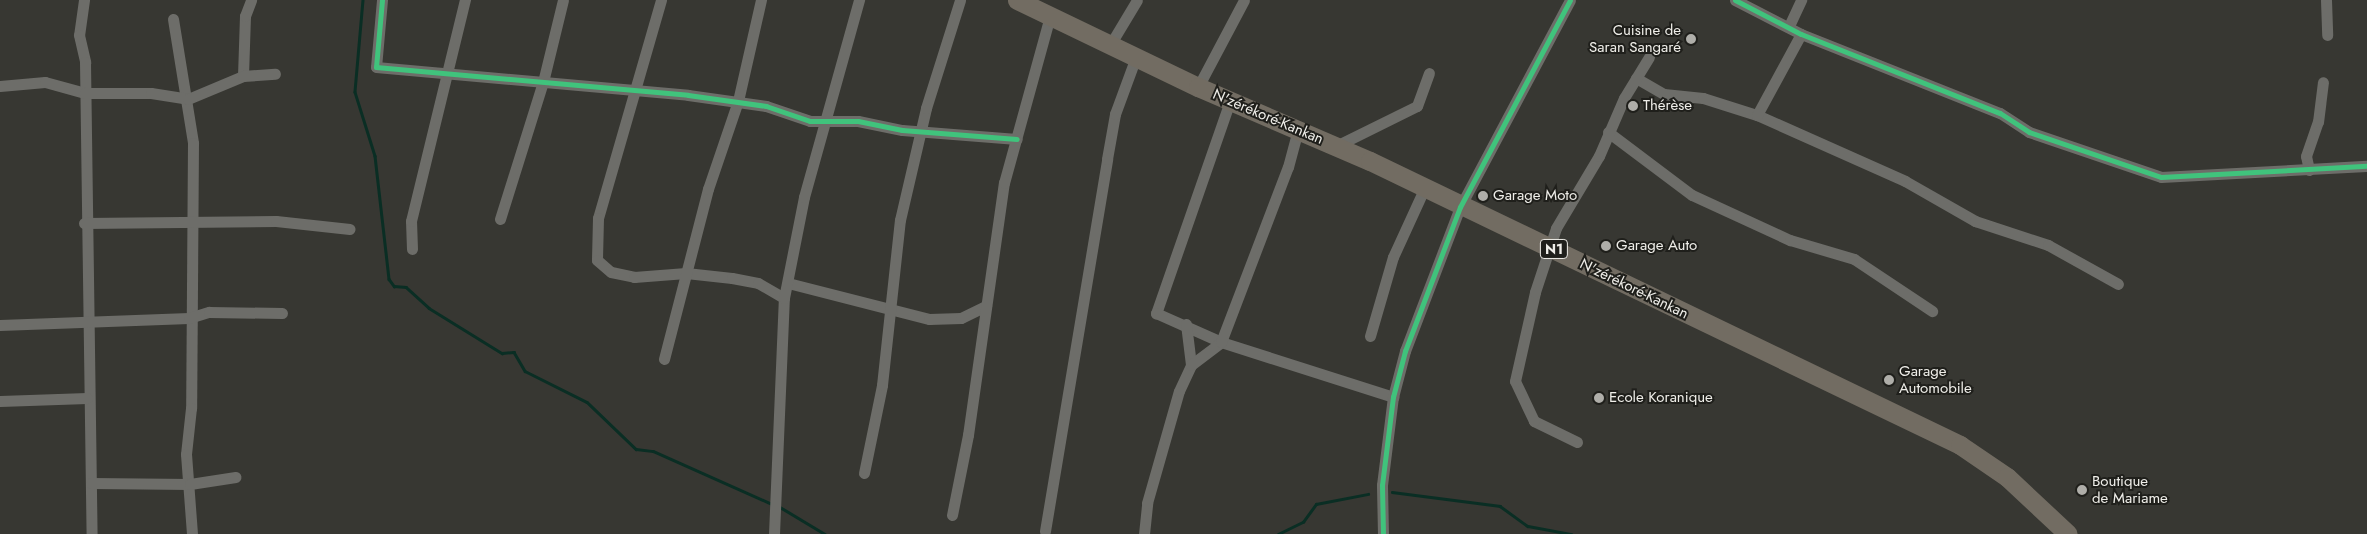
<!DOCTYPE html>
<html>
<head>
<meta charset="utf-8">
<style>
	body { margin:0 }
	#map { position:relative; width:2367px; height:534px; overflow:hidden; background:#373732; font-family:Jost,sans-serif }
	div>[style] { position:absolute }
	.stream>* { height:2.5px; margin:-1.25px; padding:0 1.25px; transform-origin:1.25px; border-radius:1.25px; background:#0a2e24 }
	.minor>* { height:11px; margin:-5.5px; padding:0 5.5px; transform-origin:5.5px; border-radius:5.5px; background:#6d6d69 }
	.trunk>* { height:19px; margin:-9.5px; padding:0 9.5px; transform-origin:9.5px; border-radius:9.5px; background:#726c62 }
	.cycleway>* { height:5px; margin:-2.5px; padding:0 2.5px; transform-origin:2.5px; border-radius:2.5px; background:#40c37c }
	.dots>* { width:14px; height:14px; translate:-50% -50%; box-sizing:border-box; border:2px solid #1f1f1b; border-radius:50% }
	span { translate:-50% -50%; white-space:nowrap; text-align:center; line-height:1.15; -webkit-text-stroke:4px #1f1f1b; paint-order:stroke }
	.shield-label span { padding:1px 4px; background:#1f1f1b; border:1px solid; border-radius:4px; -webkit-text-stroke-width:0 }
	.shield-label { font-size:14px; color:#efeee9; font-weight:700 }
	.poi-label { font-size:15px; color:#efeee9 }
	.right { translate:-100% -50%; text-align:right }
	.left { translate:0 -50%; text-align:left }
	.street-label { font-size:15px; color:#efeee9 }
</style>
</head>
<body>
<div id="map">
	<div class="stream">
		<i style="left:363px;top:0;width:92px;rotate:95deg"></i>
		<i style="left:355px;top:92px;width:67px;rotate:72.6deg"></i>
		<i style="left:375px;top:156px;width:124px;rotate:83.5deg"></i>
		<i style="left:389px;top:279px;width:9px;rotate:54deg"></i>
		<i style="left:394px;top:286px;width:12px;rotate:5deg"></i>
		<i style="left:406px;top:287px;width:31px;rotate:42deg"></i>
		<i style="left:429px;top:308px;width:86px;rotate:31.7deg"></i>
		<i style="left:502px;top:353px;width:12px;rotate:-5deg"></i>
		<i style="left:514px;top:352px;width:22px;rotate:60deg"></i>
		<i style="left:525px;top:371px;width:69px;rotate:26.6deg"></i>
		<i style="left:587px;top:402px;width:68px;rotate:43.8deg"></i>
		<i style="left:636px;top:449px;width:17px;rotate:7deg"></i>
		<i style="left:653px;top:451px;width:130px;rotate:24deg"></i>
		<i style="left:1392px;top:492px;width:109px;rotate:7.4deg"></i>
		<i style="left:1500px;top:506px;width:34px;rotate:36deg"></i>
		<i style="left:1528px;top:526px;width:44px;rotate:10.5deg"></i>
		<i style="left:780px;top:507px;width:52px;rotate:31deg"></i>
		<i style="left:1278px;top:534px;width:28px;rotate:-26deg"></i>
		<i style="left:1303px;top:522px;width:22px;rotate:-54deg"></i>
		<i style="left:1316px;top:504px;width:53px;rotate:-10.9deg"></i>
	</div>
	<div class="minor">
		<i style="left:84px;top:0;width:35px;rotate:98deg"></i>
		<i style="left:79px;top:35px;width:28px;rotate:77deg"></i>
		<i style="left:85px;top:62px;width:472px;rotate:89.2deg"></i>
		<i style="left:382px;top:0;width:67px;rotate:95.1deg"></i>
		<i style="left:376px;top:67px;width:313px;rotate:5.1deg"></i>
		<i style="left:688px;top:95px;width:79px;rotate:8deg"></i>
		<i style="left:766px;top:106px;width:46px;rotate:18.8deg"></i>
		<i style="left:810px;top:121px;width:48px"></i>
		<i style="left:858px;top:121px;width:45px;rotate:11.6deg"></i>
		<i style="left:902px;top:130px;width:115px;rotate:4.5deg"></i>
		<i style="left:661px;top:0;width:227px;rotate:106.1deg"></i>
		<i style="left:598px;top:218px;width:42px;rotate:91.4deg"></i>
		<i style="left:597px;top:260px;width:18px;rotate:41deg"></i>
		<i style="left:611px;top:272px;width:24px;rotate:12deg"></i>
		<i style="left:634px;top:277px;width:52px;rotate:-4.4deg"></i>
		<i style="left:686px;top:273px;width:46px;rotate:6.2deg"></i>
		<i style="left:732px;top:278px;width:26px;rotate:11deg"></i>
		<i style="left:758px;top:283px;width:30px;rotate:30deg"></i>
		<i style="left:1735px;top:0;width:74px;rotate:27.3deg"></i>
		<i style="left:1801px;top:34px;width:214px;rotate:21.7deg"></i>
		<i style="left:2000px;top:113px;width:35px;rotate:33deg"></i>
		<i style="left:2029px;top:132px;width:139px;rotate:18.8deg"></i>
		<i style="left:2161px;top:177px;width:206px;rotate:-3.1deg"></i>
		<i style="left:2326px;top:0;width:35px;rotate:88deg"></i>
		<i style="left:173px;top:19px;width:126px;rotate:80.8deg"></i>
		<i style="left:193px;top:143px;width:265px;rotate:90.4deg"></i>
		<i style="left:191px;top:408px;width:46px;rotate:96.2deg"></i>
		<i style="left:186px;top:454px;width:80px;rotate:85.7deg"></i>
		<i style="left:1789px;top:26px;width:29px;rotate:-65deg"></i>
		<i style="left:1110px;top:45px;width:52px;rotate:-59deg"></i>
		<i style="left:243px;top:76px;width:60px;rotate:-88.1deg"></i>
		<i style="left:245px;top:16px;width:17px;rotate:-69deg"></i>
		<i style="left:1636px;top:78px;width:32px;rotate:30deg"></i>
		<i style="left:1664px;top:94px;width:39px;rotate:6deg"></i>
		<i style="left:1703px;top:98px;width:57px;rotate:17.5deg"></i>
		<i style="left:1757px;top:115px;width:162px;rotate:24deg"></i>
		<i style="left:1905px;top:181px;width:81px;rotate:29.7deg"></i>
		<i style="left:1975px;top:221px;width:77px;rotate:18.2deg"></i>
		<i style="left:2048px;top:245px;width:80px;rotate:29.1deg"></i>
		<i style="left:0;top:86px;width:45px;rotate:-5.1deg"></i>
		<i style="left:45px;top:82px;width:41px;rotate:15.4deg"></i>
		<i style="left:85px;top:93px;width:66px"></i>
		<i style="left:151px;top:93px;width:37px;rotate:9deg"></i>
		<i style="left:188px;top:99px;width:60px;rotate:-22.7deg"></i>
		<i style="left:243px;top:76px;width:32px;rotate:-4deg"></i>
		<i style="left:1198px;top:87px;width:98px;rotate:-62.1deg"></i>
		<i style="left:1230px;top:101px;width:225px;rotate:109.2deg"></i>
		<i style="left:1156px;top:313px;width:71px;rotate:24deg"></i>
		<i style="left:1221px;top:342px;width:181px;rotate:17.7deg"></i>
		<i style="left:1757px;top:115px;width:92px;rotate:-61.5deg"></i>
		<i style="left:1608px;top:132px;width:105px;rotate:36.9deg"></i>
		<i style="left:1692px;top:195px;width:108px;rotate:24.7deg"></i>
		<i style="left:1790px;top:240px;width:67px;rotate:16.5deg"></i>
		<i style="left:1854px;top:259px;width:94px;rotate:33.7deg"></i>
		<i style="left:1336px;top:146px;width:90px;rotate:-26.3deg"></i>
		<i style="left:1417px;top:106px;width:35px;rotate:-70deg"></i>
		<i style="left:2309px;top:170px;width:14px;rotate:-102deg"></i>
		<i style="left:2306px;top:156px;width:36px;rotate:-71deg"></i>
		<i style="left:2318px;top:122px;width:40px;rotate:-82.9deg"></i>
		<i style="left:500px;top:219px;width:144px;rotate:-72.6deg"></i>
		<i style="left:543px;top:82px;width:84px;rotate:-76.3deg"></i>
		<i style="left:84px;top:223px;width:192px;rotate:-0.6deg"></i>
		<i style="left:276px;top:221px;width:74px;rotate:6.2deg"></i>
		<i style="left:412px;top:249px;width:28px;rotate:-92deg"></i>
		<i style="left:411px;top:221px;width:228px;rotate:-76.3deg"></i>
		<i style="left:788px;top:283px;width:146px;rotate:14.3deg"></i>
		<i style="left:929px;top:319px;width:32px;rotate:-2deg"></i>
		<i style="left:961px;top:318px;width:28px;rotate:-26deg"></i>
		<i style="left:1186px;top:324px;width:41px;rotate:83deg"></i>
		<i style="left:0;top:325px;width:189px;rotate:-2.1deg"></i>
		<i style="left:189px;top:318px;width:21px;rotate:-17deg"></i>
		<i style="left:209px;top:312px;width:73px;rotate:0.8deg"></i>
		<i style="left:1370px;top:336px;width:82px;rotate:-73.8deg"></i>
		<i style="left:1393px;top:257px;width:77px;rotate:-65.4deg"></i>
		<i style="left:664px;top:359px;width:176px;rotate:-75.5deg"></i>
		<i style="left:708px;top:189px;width:93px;rotate:-71.2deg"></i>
		<i style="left:738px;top:101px;width:104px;rotate:-77.2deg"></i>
		<i style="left:0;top:401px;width:87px;rotate:-2deg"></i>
		<i style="left:1577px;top:442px;width:48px;rotate:-154deg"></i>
		<i style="left:1534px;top:421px;width:44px;rotate:-115.4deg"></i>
		<i style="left:1515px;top:381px;width:91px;rotate:-77.3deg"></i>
		<i style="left:1535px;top:292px;width:67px;rotate:-71.8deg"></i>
		<i style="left:1556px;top:228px;width:84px;rotate:-59.2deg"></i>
		<i style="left:1599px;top:156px;width:63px;rotate:-66.7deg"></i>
		<i style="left:1624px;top:98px;width:48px;rotate:-58.6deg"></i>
		<i style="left:864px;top:473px;width:90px;rotate:-78.4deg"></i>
		<i style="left:882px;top:385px;width:166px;rotate:-83.8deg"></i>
		<i style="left:900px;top:220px;width:115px;rotate:-76.9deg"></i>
		<i style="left:926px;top:108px;width:113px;rotate:-72.5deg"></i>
		<i style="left:91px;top:483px;width:99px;rotate:0.6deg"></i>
		<i style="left:190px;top:484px;width:46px;rotate:-8.8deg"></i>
		<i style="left:952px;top:515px;width:82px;rotate:-78.7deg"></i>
		<i style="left:968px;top:435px;width:255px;rotate:-81.9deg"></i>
		<i style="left:1004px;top:183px;width:173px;rotate:-74.6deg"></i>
		<i style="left:1045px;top:531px;width:377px;rotate:-80.5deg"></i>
		<i style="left:1107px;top:159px;width:46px;rotate:-79.9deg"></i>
		<i style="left:1115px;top:114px;width:61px;rotate:-69.8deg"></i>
		<i style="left:774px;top:534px;width:236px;rotate:-87.6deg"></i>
		<i style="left:784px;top:298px;width:103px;rotate:-78.8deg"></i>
		<i style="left:804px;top:197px;width:205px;rotate:-74.4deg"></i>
		<i style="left:1144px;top:534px;width:31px;rotate:-84deg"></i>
		<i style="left:1147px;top:503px;width:116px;rotate:-74.1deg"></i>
		<i style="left:1179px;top:391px;width:29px;rotate:-65deg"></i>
		<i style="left:1191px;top:365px;width:38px;rotate:-37deg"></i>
		<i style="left:1221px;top:342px;width:187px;rotate:-69.1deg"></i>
		<i style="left:1288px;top:167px;width:38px;rotate:-75deg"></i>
		<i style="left:1383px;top:534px;width:49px;rotate:-91.2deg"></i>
		<i style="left:1382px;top:485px;width:89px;rotate:-82.9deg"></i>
		<i style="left:1393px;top:397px;width:48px;rotate:-75.4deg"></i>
		<i style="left:1405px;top:351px;width:154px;rotate:-69.1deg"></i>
		<i style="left:1460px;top:207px;width:234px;rotate:-62deg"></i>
	</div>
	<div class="trunk">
		<i style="left:1017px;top:0;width:201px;rotate:25.7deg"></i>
		<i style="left:1198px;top:87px;width:187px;rotate:23.3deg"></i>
		<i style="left:1370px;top:161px;width:655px;rotate:25.7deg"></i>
		<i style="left:1960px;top:445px;width:57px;rotate:34.2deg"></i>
		<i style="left:2007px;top:477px;width:83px;rotate:43.1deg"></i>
	</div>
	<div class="cycleway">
		<i style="left:382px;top:0;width:67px;rotate:95.1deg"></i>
		<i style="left:376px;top:67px;width:313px;rotate:5.1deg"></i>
		<i style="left:688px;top:95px;width:79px;rotate:8deg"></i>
		<i style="left:766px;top:106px;width:46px;rotate:18.8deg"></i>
		<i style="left:810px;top:121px;width:48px"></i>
		<i style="left:858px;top:121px;width:45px;rotate:11.6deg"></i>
		<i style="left:902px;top:130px;width:115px;rotate:4.5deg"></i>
		<i style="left:1735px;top:0;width:74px;rotate:27.3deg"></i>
		<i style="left:1801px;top:34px;width:214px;rotate:21.7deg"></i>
		<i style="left:2000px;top:113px;width:35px;rotate:33deg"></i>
		<i style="left:2029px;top:132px;width:139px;rotate:18.8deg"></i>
		<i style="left:2161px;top:177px;width:206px;rotate:-3.1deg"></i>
		<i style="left:1383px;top:534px;width:49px;rotate:-91.2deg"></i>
		<i style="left:1382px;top:485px;width:89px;rotate:-82.9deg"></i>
		<i style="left:1393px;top:397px;width:48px;rotate:-75.4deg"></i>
		<i style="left:1405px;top:351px;width:154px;rotate:-69.1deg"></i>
		<i style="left:1460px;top:207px;width:234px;rotate:-62deg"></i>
	</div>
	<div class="dots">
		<i style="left:1691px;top:39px;background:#afaea9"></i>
		<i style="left:1633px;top:106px;background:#afaea9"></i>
		<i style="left:1483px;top:196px;background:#afaea9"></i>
		<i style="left:1606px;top:246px;background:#afaea9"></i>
		<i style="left:1889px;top:380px;background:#afaea9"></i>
		<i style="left:1599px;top:398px;background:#afaea9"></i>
		<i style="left:2082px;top:490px;background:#afaea9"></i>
	</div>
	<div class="shield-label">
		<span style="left:1554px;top:249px">N1</span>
	</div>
	<div class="poi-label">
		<span class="right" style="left:1681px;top:39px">Cuisine de<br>Saran Sangaré</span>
		<span class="left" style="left:1643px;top:106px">Thérèse</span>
		<span class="left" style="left:1493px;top:196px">Garage Moto</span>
		<span class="left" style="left:1616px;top:246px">Garage Auto</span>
		<span class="left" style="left:1899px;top:380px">Garage<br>Automobile</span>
		<span class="left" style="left:1609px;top:398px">Ecole Koranique</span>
		<span class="left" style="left:2092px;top:490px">Boutique<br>de Mariame</span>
	</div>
	<div class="street-label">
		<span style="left:1268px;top:117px;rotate:23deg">N'zérékoré-Kankan</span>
		<span style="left:1634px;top:289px;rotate:26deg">N'zérékoré-Kankan</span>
	</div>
</div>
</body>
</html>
